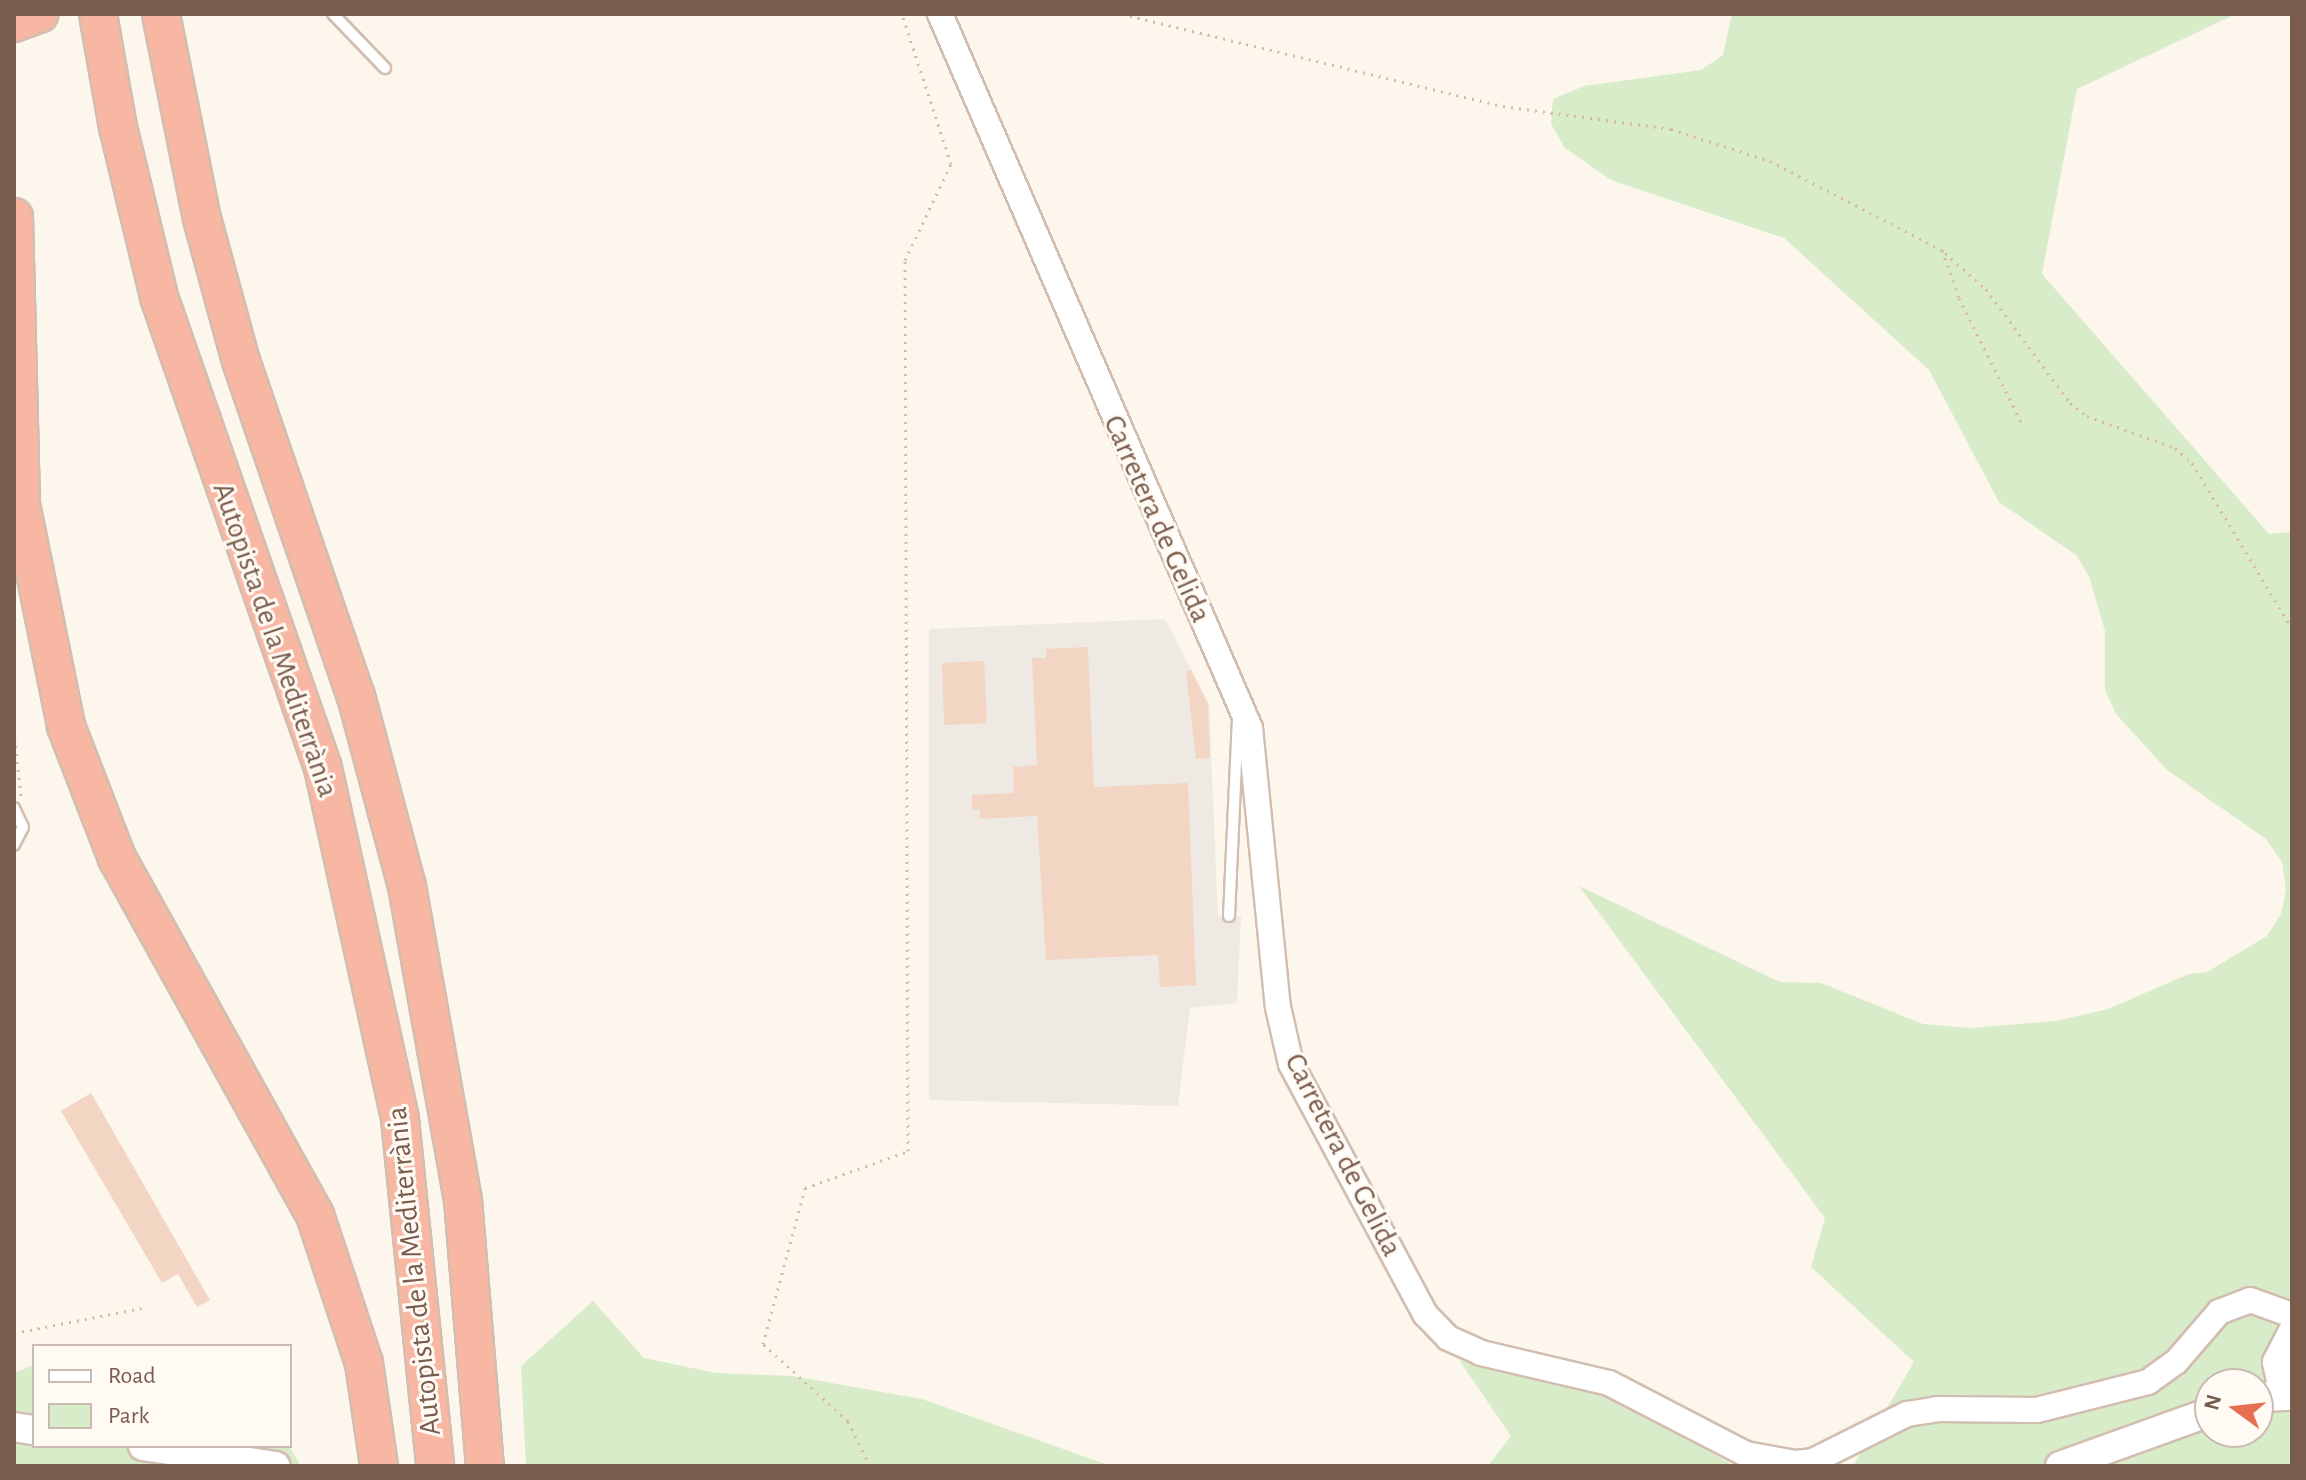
<!DOCTYPE html>
<html>
<head>
<meta charset="utf-8">
<style>
	body { margin:0 }
	#map { position:relative; width:2306px; height:1480px; overflow:hidden; background:#fdf6ec; font-family:"Alegreya Sans",sans-serif }
	div>[style] { position:absolute }
	.industrial>* { inset:0; background:#efe9e4 }
	.green>* { inset:0; background:#d8ecc9 }
	.building>* { inset:0; background:#f3d5c3 }
	.path>* { height:3px; margin-top:-1.5px; transform-origin:0; background:repeating-linear-gradient(90deg,#d9b8a5 0 2px,transparent 0 8px) }
	.roads { filter:drop-shadow(2px 0 #d1beb0) drop-shadow(-2px 0 #d1beb0) drop-shadow(0 2px #d1beb0) drop-shadow(0 -2px #d1beb0) }
	.service>* { height:10px; margin:-5px; padding:0 5px; transform-origin:5px; border-radius:5px; background:#fff }
	.tertiary>* { height:24px; margin:-12px; padding:0 12px; transform-origin:12px; border-radius:12px; background:#fff }
	.secondary>* { height:28px; margin:-14px; padding:0 14px; transform-origin:14px; border-radius:14px; background:#fff }
	.motorway>* { height:36px; margin:-18px; padding:0 18px; transform-origin:18px; border-radius:18px; background:#f7b7a3 }
	span { translate:-50% -50%; white-space:nowrap; text-align:center; line-height:1.15; -webkit-text-stroke:6px #fffaf3; paint-order:stroke }
	.street-label { font-size:30px; color:#7a5c4d }
	.frame { position:absolute; inset:0; border:16px solid #7a5c4d; pointer-events:none }
	.legend { position:absolute; left:32px; top:1344px; width:260px; height:104px; box-sizing:border-box; background:#fffaf3; border:2px solid #cabbb1; margin:0; padding:10px 14px; list-style:none; font-size:24px; color:#7a5c4d }
	.legend li { display:flex; align-items:center; gap:16px; height:40px }
	.legend b { width:40px; border:2px solid #cabbb1 }
	.north { position:absolute; left:2194px; top:1368px; width:80px; height:80px; box-sizing:border-box; background:#fffaf3; border:2px solid #cabbb1; border-radius:50%; rotate:285deg; font-size:22px; font-weight:700; line-height:32px; text-align:center; color:#7a5c4d }
	.north::after { content:''; display:block; margin:auto; width:28px; height:36px; background:#e76f51; clip-path:polygon(50% 0,100% 100%,50% 72%,0 100%) }
</style>
</head>
<body>
<div id="map">
	<div class="industrial">
		<i style="clip-path:polygon(1165px 619px,1209px 704px,1218px 917px,1241px 916px,1237px 1003px,1190px 1008px,1178px 1106px,929px 1100px,929px 629px)"></i>
	</div>
	<div class="green">
		<i style="clip-path:polygon(evenodd,1732px 14px,2236px 14px,2077px 89px,2042px 274px,2269px 534px,2292px 532px,2292px 1466px,1853px 1466px,1914px 1362px,1811px 1267px,1825px 1218px,1579px 886px,1780px 982px,1821px 983px,1923px 1024px,1969px 1028px,2056px 1021px,2108px 1009px,2189px 974px,2207px 972px,2267px 936px,2281px 914px,2286px 890px,2282px 862px,2266px 839px,2167px 770px,2116px 714px,2105px 690px,2105px 631px,2089px 576px,2076px 555px,1999px 502px,1929px 370px,1784px 238px,1611px 180px,1565px 148px,1551px 124px,1553px 99px,1584px 86px,1701px 70px,1723px 55px,1732px 14px,2210px 1384px,2258px 1384px,2258px 1432px,2210px 1432px,2210px 1384px)"></i>
		<i style="clip-path:polygon(593px 1301px,644px 1358px,716px 1373px,792px 1376px,922px 1399px,1111px 1466px,526px 1466px,521px 1366px)"></i>
		<i style="clip-path:polygon(1459px 1360px,1614px 1397px,1734px 1466px,1488px 1466px,1511px 1436px)"></i>
		<i style="clip-path:polygon(34px 1365px,34px 1446px,289px 1446px,301px 1466px,14px 1466px,14px 1373px)"></i>
	</div>
	<div class="building">
		<i style="clip-path:polygon(1088px 647px,1094px 787px,1188px 783px,1196px 985px,1160px 987px,1158px 955px,1046px 960px,1037px 816px,980px 819px,980px 810px,972px 810px,972px 795px,1014px 793px,1013px 767px,1037px 765px,1032px 658px,1046px 658px,1046px 649px)"></i>
		<i style="clip-path:polygon(984px 661px,987px 723px,944px 725px,942px 663px)"></i>
		<i style="clip-path:polygon(1191px 670px,1208px 704px,1210px 758px,1196px 759px,1186px 672px)"></i>
		<i style="clip-path:polygon(91px 1093px,210px 1300px,197px 1307px,178px 1274px,162px 1283px,61px 1111px)"></i>
	</div>
	<div class="path">
		<i style="left:1122px;top:14px;width:392px;rotate:13.6deg"></i>
		<i style="left:1503px;top:106px;width:170px;rotate:7.8deg"></i>
		<i style="left:1671px;top:129px;width:104px;rotate:17.9deg"></i>
		<i style="left:1770px;top:161px;width:194px;rotate:27.4deg"></i>
		<i style="left:1942px;top:250px;width:51px;rotate:70.5deg"></i>
		<i style="left:1959px;top:298px;width:139px;rotate:63.4deg"></i>
		<i style="left:1945px;top:253px;width:55px;rotate:41.3deg"></i>
		<i style="left:1986px;top:289px;width:142px;rotate:53.6deg"></i>
		<i style="left:2070px;top:403px;width:21px;rotate:37deg"></i>
		<i style="left:2087px;top:416px;width:94px;rotate:20deg"></i>
		<i style="left:2175px;top:448px;width:23px;rotate:41deg"></i>
		<i style="left:2192px;top:463px;width:194px;rotate:58.9deg"></i>
		<i style="left:14px;top:730px;width:68px;rotate:84.1deg"></i>
		<i style="left:14px;top:1333px;width:130px;rotate:-11.1deg"></i>
		<i style="left:870px;top:1466px;width:50px;rotate:-116.1deg"></i>
		<i style="left:848px;top:1421px;width:115px;rotate:-137.8deg"></i>
		<i style="left:763px;top:1344px;width:162px;rotate:-74.9deg"></i>
		<i style="left:805px;top:1188px;width:109px;rotate:-19.8deg"></i>
		<i style="left:908px;top:1151px;width:891px;rotate:-90.19deg"></i>
		<i style="left:905px;top:260px;width:106px;rotate:-64.4deg"></i>
		<i style="left:951px;top:164px;width:158px;rotate:-108.1deg"></i>
	</div>
	<div class="roads">
		<div class="service">
			<i style="left:333px;top:14px;width:75px;rotate:46.1deg"></i>
			<i style="left:14px;top:808px;width:21px;rotate:65deg"></i>
			<i style="left:23px;top:827px;width:20px;rotate:117deg"></i>
			<i style="left:1229px;top:916px;width:201px;rotate:-87.4deg"></i>
		</div>
		<div class="tertiary">
			<i style="left:940px;top:14px;width:778px;rotate:66.53deg"></i>
			<i style="left:1250px;top:728px;width:280px;rotate:84.3deg"></i>
			<i style="left:1278px;top:1007px;width:58px;rotate:77.2deg"></i>
			<i style="left:1291px;top:1064px;width:284px;rotate:61.8deg"></i>
			<i style="left:1425px;top:1314px;width:33px;rotate:46deg"></i>
			<i style="left:1448px;top:1338px;width:36px;rotate:24deg"></i>
			<i style="left:1481px;top:1353px;width:131px;rotate:13.2deg"></i>
			<i style="left:1609px;top:1383px;width:154px;rotate:27.4deg"></i>
			<i style="left:1746px;top:1454px;width:50px;rotate:10.4deg"></i>
			<i style="left:1795px;top:1463px;width:18px;rotate:-6deg"></i>
			<i style="left:1813px;top:1461px;width:105px;rotate:-26.6deg"></i>
			<i style="left:1907px;top:1414px;width:30px;rotate:-9deg"></i>
			<i style="left:1937px;top:1409px;width:100px;rotate:0.6deg"></i>
			<i style="left:2037px;top:1410px;width:114px;rotate:-14.2deg"></i>
			<i style="left:2148px;top:1382px;width:34px;rotate:-36deg"></i>
			<i style="left:2176px;top:1362px;width:66px;rotate:-49.3deg"></i>
			<i style="left:2219px;top:1312px;width:33px;rotate:-21deg"></i>
			<i style="left:2250px;top:1300px;width:45px;rotate:19.7deg"></i>
		</div>
		<div class="secondary">
			<i style="left:2292px;top:1333px;width:33px;rotate:117deg"></i>
			<i style="left:2277px;top:1362px;width:19px;rotate:78deg"></i>
			<i style="left:2281px;top:1381px;width:17px;rotate:50deg"></i>
			<i style="left:2258px;top:1397px;width:34px;rotate:-2deg"></i>
			<i style="left:14px;top:1427px;width:20px;rotate:9deg"></i>
			<i style="left:143px;top:1446px;width:134px;rotate:8.6deg"></i>
			<i style="left:2060px;top:1466px;width:159px;rotate:-19.8deg"></i>
		</div>
		<div class="motorway">
			<i style="left:98px;top:14px;width:115px;rotate:80deg"></i>
			<i style="left:118px;top:127px;width:175px;rotate:76.4deg"></i>
			<i style="left:159px;top:297px;width:499px;rotate:70.8deg"></i>
			<i style="left:323px;top:768px;width:359px;rotate:77.6deg"></i>
			<i style="left:400px;top:1119px;width:349px;rotate:84.2deg"></i>
			<i style="left:161px;top:14px;width:205px;rotate:78.7deg"></i>
			<i style="left:201px;top:215px;width:151px;rotate:74.7deg"></i>
			<i style="left:241px;top:361px;width:354px;rotate:71.1deg"></i>
			<i style="left:356px;top:696px;width:197px;rotate:75deg"></i>
			<i style="left:407px;top:886px;width:319px;rotate:79.9deg"></i>
			<i style="left:463px;top:1200px;width:267px;rotate:85.3deg"></i>
			<i style="left:14px;top:23px;width:27px;rotate:-20deg"></i>
			<i style="left:14px;top:217px;width:287px;rotate:88.6deg"></i>
			<i style="left:21px;top:504px;width:227px;rotate:78.5deg"></i>
			<i style="left:66px;top:726px;width:142px;rotate:68.9deg"></i>
			<i style="left:117px;top:858px;width:408px;rotate:61deg"></i>
			<i style="left:315px;top:1215px;width:156px;rotate:71.7deg"></i>
			<i style="left:364px;top:1363px;width:104px;rotate:81.7deg"></i>
		</div>
	</div>
	<div class="street-label">
		<span style="left:1157px;top:519px;rotate:66deg">Carretera de Gelida</span>
		<span style="left:275px;top:640px;rotate:71deg">Autopista de la Mediterrània</span>
		<span style="left:1343px;top:1155px;rotate:63deg">Carretera de Gelida</span>
		<span style="left:414px;top:1271px;rotate:-96deg">Autopista de la Mediterrània</span>
	</div>
	<div class="frame"></div>
	<ul class="legend">
	<li><b style="height:10px;background:#fff"></b>Road</li>
	<li><b style="height:22px;background:#d8ecc9"></b>Park</li>
	</ul>
	<div class="north">N</div>
</div>
</body>
</html>
